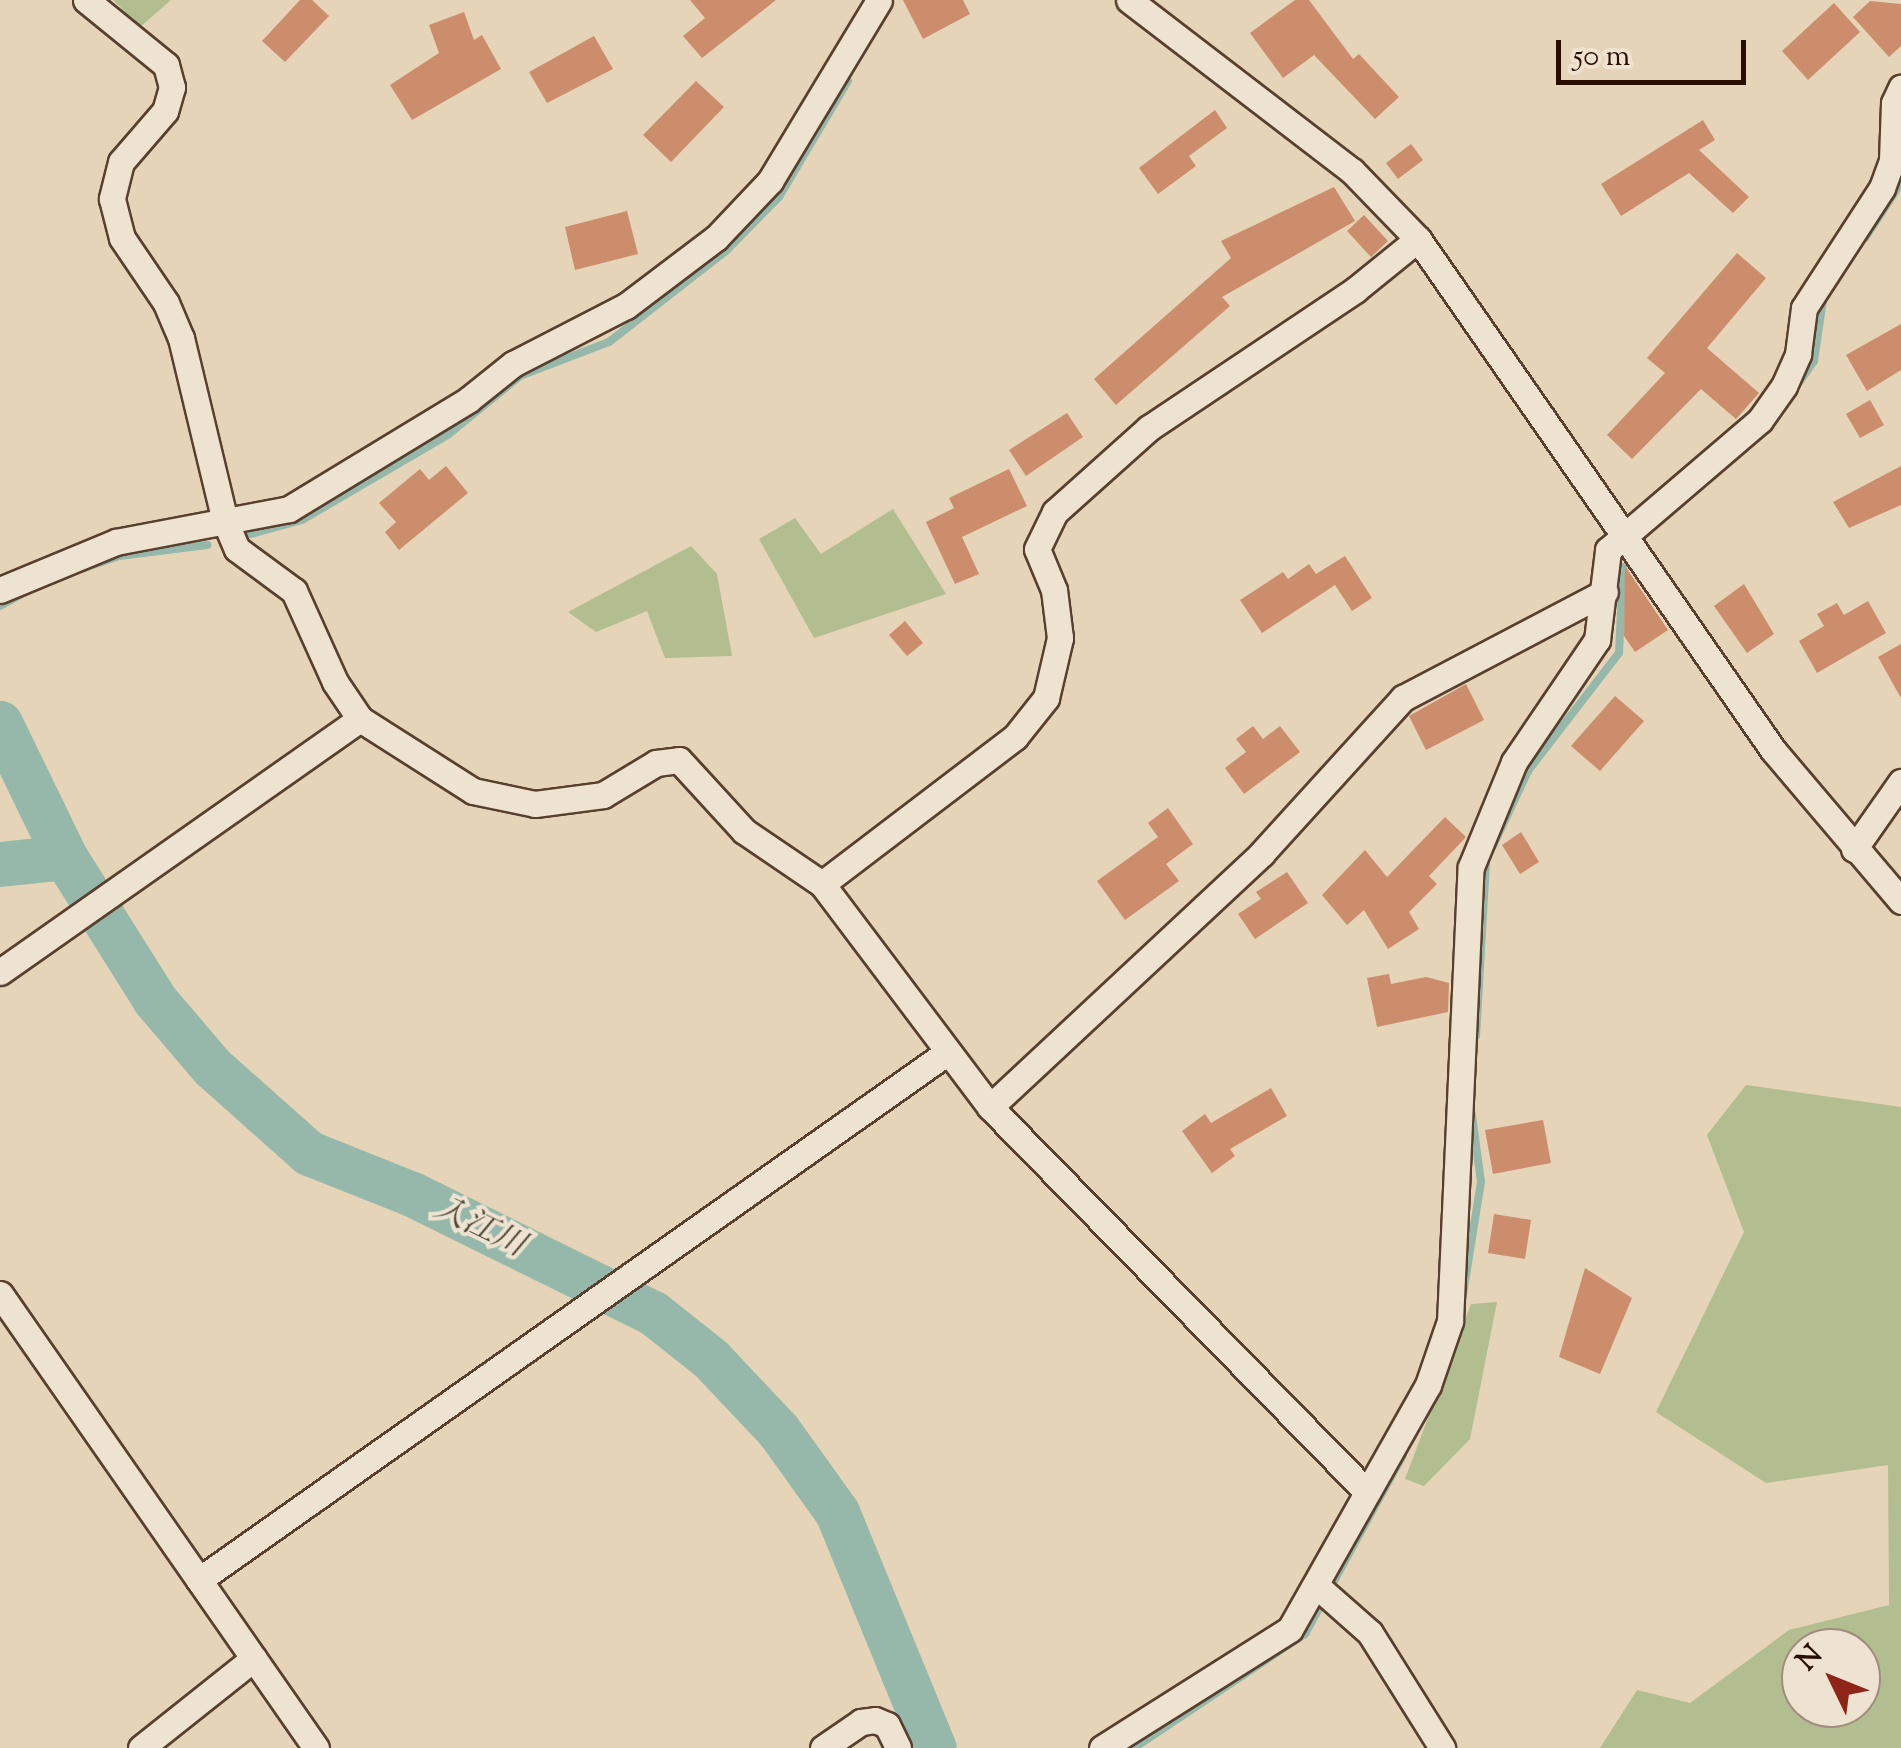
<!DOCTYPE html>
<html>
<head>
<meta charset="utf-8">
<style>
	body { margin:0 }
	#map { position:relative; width:1901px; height:1748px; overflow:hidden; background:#e5d4b7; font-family:"Sorts Mill Goudy","Noto Serif JP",serif }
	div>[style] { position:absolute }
	.green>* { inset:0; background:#b2bd90 }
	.stream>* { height:8px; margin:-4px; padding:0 4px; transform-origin:4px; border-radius:4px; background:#96b8aa }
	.river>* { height:45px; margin:-22.5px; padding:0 22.5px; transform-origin:22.5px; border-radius:22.5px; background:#96b8aa }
	.building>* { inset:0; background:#cc8d6d }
	.roads { filter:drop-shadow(2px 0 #583f2e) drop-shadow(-2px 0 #583f2e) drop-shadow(0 2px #583f2e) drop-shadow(0 -2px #583f2e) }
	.minor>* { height:25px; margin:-12.5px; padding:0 12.5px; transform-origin:12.5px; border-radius:12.5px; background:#eee3d0 }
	span { translate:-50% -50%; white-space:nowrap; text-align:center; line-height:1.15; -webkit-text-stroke:8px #eee3d0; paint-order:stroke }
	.water-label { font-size:32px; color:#4f493c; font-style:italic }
	.north { position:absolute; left:1781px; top:1628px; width:100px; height:100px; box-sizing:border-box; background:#eee3d0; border:2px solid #9f8d7d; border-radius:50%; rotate:313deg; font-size:28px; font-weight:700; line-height:40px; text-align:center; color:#290d00 }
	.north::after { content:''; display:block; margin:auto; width:35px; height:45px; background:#8f2418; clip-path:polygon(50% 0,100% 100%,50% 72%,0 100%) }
	.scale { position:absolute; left:1556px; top:40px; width:190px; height:45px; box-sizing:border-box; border:5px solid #290d00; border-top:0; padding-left:12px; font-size:30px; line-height:35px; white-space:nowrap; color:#290d00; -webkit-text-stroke:8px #eee3d0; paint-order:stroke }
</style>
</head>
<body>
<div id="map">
	<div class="green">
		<i style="clip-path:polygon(113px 0,171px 0,140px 27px)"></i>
		<i style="clip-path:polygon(893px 509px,946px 594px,814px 638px,759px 539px,795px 518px,821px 554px)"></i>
		<i style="clip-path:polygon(691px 546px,717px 574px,732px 656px,665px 658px,647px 611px,596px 632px,568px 612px)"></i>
		<i style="clip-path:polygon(evenodd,1746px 1085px,1901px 1107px,1901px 1748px,1600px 1748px,1637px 1690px,1690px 1703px,1789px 1630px,1889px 1605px,1888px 1465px,1766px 1483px,1656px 1412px,1744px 1232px,1707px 1135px,1746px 1085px,1801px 1648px,1861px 1648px,1861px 1708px,1801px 1708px,1801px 1648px)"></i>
		<i style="clip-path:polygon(1497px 1302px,1470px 1439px,1424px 1486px,1405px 1479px,1471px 1304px)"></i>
	</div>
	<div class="stream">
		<i style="left:1865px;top:238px;width:66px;rotate:-56.8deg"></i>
		<i style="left:1770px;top:424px;width:77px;rotate:-55.1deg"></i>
		<i style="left:1814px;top:361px;width:63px;rotate:-81.7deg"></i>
		<i style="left:251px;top:534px;width:53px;rotate:-15.4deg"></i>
		<i style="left:302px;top:520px;width:170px;rotate:-30.3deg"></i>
		<i style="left:449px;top:434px;width:92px;rotate:-39.2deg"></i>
		<i style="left:520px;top:376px;width:95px;rotate:-20.9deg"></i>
		<i style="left:609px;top:342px;width:148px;rotate:-37.9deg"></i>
		<i style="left:726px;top:251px;width:76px;rotate:-45.5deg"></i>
		<i style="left:779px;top:197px;width:135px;rotate:-59.3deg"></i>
		<i style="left:84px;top:568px;width:37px;rotate:-19deg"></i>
		<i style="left:119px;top:556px;width:89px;rotate:-7.1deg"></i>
		<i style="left:0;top:606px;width:29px;rotate:-29deg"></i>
		<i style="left:1492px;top:848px;width:85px;rotate:-64.9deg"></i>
		<i style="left:1528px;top:771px;width:149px;rotate:-52.4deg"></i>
		<i style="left:1619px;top:653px;width:86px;rotate:-87.3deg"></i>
		<i style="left:1476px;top:1036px;width:176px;rotate:-86.7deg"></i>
		<i style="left:1460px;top:1313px;width:133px;rotate:-80.9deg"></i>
		<i style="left:1481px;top:1182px;width:68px;rotate:-97.7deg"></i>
		<i style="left:1134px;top:1748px;width:206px;rotate:-33.7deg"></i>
		<i style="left:1305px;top:1634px;width:204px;rotate:-61.3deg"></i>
	</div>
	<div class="river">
		<i style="left:0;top:723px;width:149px;rotate:64.1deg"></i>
		<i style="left:65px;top:857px;width:169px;rotate:57.8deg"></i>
		<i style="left:155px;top:1000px;width:88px;rotate:49.6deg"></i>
		<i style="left:212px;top:1067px;width:130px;rotate:41.6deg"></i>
		<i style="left:309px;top:1153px;width:111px;rotate:21.7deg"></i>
		<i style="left:412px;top:1194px;width:269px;rotate:26.3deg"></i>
		<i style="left:653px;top:1313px;width:74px;rotate:38.4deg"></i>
		<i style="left:711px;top:1359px;width:98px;rotate:46.7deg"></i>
		<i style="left:778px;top:1430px;width:101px;rotate:54.3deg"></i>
		<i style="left:837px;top:1512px;width:255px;rotate:67.7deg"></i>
		<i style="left:0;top:864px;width:65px;rotate:-6.1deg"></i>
	</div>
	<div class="building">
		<i style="clip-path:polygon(300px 0,312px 0,329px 16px,285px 62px,262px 41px)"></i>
		<i style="clip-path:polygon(690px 0,776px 0,702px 58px,683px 36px,705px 18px)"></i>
		<i style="clip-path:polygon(903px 0,963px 0,970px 14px,923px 39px)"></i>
		<i style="clip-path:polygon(1295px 0,1309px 0,1353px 59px,1359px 54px,1399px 97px,1375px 119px,1314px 55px,1283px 78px,1250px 33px)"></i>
		<i style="clip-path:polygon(1870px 1px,1901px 4px,1901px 46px,1889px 57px,1853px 17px)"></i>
		<i style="clip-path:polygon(1834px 3px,1860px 32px,1808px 80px,1782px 51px)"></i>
		<i style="clip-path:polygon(464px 12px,474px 40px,482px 35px,501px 69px,412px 120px,390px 85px,439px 53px,429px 25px)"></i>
		<i style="clip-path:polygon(594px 36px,613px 69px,547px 103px,529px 72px)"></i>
		<i style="clip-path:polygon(696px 81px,724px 107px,671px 162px,643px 135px)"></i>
		<i style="clip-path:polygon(1215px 110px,1227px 128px,1189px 156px,1196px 166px,1158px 194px,1139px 168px)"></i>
		<i style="clip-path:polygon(1703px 120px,1715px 140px,1699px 150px,1749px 197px,1733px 213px,1689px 173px,1621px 216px,1601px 184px)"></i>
		<i style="clip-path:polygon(1411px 144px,1423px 160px,1398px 179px,1386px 163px)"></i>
		<i style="clip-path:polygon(1334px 187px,1355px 221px,1222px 297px,1230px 306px,1116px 405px,1094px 379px,1231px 258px,1221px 241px)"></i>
		<i style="clip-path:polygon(627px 211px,638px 254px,575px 270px,565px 227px)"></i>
		<i style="clip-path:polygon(1364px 215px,1388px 241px,1371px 257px,1347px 231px)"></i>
		<i style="clip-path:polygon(1737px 253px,1766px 278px,1707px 348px,1759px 393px,1736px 419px,1701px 389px,1632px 459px,1607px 435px,1665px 373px,1647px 358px)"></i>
		<i style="clip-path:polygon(1901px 324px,1901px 370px,1867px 391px,1846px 355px)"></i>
		<i style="clip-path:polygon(1870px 400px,1884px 425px,1860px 438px,1846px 414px)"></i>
		<i style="clip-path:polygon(1067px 413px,1083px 437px,1026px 476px,1009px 450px)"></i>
		<i style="clip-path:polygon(446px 466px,468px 493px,399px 550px,385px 532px,396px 522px,379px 503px,420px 469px,429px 480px)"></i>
		<i style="clip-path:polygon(1901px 466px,1901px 505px,1849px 528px,1833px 502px)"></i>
		<i style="clip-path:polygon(1009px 469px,1027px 506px,962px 537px,979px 574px,955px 584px,926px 522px,954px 508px,949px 498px)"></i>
		<i style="clip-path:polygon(1345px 556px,1372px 598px,1352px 611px,1335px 585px,1262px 633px,1240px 600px,1283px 572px,1288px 579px,1309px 564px,1316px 574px)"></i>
		<i style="clip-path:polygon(1625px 566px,1668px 630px,1635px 652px,1624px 636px)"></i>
		<i style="clip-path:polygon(1744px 584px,1774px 634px,1747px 653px,1714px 606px)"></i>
		<i style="clip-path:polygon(1868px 601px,1886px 633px,1817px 673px,1799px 641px,1824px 626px,1817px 614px,1837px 603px,1844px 615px)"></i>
		<i style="clip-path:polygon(905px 621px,923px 643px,907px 656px,889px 635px)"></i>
		<i style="clip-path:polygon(1901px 644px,1901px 698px,1878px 657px)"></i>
		<i style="clip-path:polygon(1466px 684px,1484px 720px,1426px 750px,1409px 716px)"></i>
		<i style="clip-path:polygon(1615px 696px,1644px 721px,1600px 771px,1571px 746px)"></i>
		<i style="clip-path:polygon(1253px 726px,1263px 739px,1280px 726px,1300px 752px,1244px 794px,1225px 768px,1246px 752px,1236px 739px)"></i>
		<i style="clip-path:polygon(1168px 808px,1193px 844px,1166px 864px,1179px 881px,1125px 920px,1097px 881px,1158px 837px,1148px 823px)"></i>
		<i style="clip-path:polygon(1445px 817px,1466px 837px,1429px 876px,1437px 884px,1409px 912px,1419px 929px,1388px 949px,1364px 910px,1347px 925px,1322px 895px,1365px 850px,1387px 877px)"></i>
		<i style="clip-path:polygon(1521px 832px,1539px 862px,1520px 874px,1502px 845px)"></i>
		<i style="clip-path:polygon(1287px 872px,1308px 903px,1255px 939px,1238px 914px,1261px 899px,1256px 892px)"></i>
		<i style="clip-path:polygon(1389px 974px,1391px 984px,1426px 977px,1449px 983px,1448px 1012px,1377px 1027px,1367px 978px)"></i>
		<i style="clip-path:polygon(1271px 1088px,1287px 1116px,1230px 1149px,1235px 1156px,1212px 1173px,1182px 1131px,1205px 1114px,1211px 1123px)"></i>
		<i style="clip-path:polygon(1543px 1120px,1551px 1163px,1493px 1174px,1485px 1130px)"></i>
		<i style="clip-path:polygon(1494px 1214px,1531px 1220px,1525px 1259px,1488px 1253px)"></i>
		<i style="clip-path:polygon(1585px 1268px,1632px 1298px,1600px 1374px,1559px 1357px)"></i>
	</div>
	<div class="roads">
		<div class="minor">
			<i style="left:86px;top:0;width:103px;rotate:39.1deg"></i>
			<i style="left:166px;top:65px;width:23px;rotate:75deg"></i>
			<i style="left:172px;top:87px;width:25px;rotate:106deg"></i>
			<i style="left:165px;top:111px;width:67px;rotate:130.8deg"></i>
			<i style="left:121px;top:162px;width:38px;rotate:104deg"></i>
			<i style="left:112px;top:199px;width:40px;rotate:75.6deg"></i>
			<i style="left:122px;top:238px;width:78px;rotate:55.9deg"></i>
			<i style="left:166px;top:303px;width:38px;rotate:67deg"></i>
			<i style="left:181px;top:338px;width:188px;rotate:76.5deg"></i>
			<i style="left:225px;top:521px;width:30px;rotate:67deg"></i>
			<i style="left:237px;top:549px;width:71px;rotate:36.4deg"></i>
			<i style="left:294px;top:591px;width:100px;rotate:65.7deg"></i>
			<i style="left:335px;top:682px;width:45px;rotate:56deg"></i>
			<i style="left:360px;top:719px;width:134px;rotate:32.5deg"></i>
			<i style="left:473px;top:791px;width:63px;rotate:11.8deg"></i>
			<i style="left:535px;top:804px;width:69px;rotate:-7.5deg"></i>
			<i style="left:603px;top:795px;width:62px;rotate:-31.1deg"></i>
			<i style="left:656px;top:763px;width:23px;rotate:-7deg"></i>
			<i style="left:679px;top:760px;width:96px;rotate:47.5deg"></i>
			<i style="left:744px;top:831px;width:94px;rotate:34.2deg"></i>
			<i style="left:822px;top:884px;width:279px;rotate:53deg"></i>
			<i style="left:990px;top:1107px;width:539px;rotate:45.6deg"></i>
			<i style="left:1129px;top:0;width:281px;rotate:37.5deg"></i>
			<i style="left:1352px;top:171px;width:95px;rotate:45.9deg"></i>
			<i style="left:1418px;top:239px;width:622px;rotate:55.21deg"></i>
			<i style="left:1773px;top:750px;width:198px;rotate:49.7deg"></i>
			<i style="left:0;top:590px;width:126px;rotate:-22.5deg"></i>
			<i style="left:116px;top:542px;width:176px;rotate:-10.8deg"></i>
			<i style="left:289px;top:509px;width:210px;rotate:-31.3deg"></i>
			<i style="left:468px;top:400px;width:58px;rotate:-38.7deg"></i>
			<i style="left:513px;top:364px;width:127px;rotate:-27.2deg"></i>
			<i style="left:626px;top:306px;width:113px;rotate:-37.1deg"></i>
			<i style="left:716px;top:238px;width:79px;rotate:-46.5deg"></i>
			<i style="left:770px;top:181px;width:211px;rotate:-58.9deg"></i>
			<i style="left:1854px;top:849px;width:82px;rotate:-55deg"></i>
			<i style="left:822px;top:884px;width:243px;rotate:-37.3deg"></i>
			<i style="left:1015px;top:737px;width:50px;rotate:-51.5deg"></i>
			<i style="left:1046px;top:698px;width:62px;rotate:-76.9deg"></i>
			<i style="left:1060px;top:638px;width:48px;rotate:-97.1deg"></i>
			<i style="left:1054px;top:590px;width:44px;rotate:-112.5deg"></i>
			<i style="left:1037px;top:549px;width:41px;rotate:-64.1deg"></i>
			<i style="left:1055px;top:512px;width:126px;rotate:-41.8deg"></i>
			<i style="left:1149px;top:428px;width:248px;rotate:-33.8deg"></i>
			<i style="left:1355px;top:290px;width:81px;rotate:-39deg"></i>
			<i style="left:0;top:972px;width:440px;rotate:-35.1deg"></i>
			<i style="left:990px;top:1107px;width:372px;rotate:-43deg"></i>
			<i style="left:1262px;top:853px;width:210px;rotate:-47.7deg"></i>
			<i style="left:1403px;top:698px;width:228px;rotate:-27.7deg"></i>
			<i style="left:0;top:1294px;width:553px;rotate:55.16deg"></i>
			<i style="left:199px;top:1580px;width:913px;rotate:-35.19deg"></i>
			<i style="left:1318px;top:1587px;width:69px;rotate:41.5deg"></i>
			<i style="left:1370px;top:1633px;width:136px;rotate:57.9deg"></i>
			<i style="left:141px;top:1748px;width:144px;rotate:-38.5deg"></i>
			<i style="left:823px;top:1748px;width:46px;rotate:-34.4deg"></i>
			<i style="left:861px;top:1722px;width:14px;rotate:-8deg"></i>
			<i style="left:875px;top:1720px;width:13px;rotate:23deg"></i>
			<i style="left:887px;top:1725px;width:25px;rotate:64deg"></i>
			<i style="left:1102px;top:1748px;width:222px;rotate:-32.3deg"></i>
			<i style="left:1290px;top:1629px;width:280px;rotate:-60.5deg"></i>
			<i style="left:1428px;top:1385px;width:68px;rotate:-71deg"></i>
			<i style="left:1450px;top:1321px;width:454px;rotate:-87.4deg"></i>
			<i style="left:1471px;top:867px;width:113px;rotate:-67.7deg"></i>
			<i style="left:1514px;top:762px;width:148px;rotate:-55.8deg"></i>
			<i style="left:1597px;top:640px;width:91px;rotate:-83deg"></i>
			<i style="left:1608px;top:550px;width:200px;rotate:-40.5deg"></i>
			<i style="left:1760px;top:420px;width:42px;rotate:-54.8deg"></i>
			<i style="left:1784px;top:386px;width:35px;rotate:-66deg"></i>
			<i style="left:1798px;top:354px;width:46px;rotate:-82.6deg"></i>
			<i style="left:1804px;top:308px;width:143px;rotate:-57deg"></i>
			<i style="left:1882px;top:188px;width:30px;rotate:-70deg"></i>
			<i style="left:1892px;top:160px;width:57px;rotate:-88deg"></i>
			<i style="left:1894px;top:103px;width:17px;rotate:-65deg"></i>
		</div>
	</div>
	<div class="water-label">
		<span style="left:479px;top:1228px;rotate:26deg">入江川</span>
	</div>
	<div class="north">N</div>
	<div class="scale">50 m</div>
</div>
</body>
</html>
